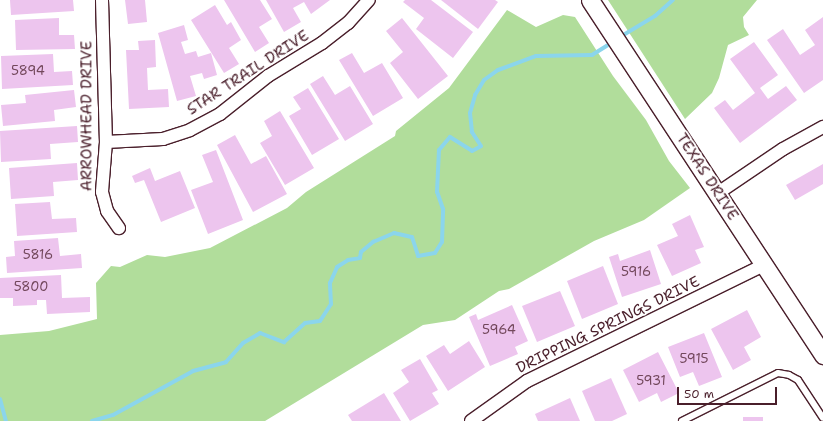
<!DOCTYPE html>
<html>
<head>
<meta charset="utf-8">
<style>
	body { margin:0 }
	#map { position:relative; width:823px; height:421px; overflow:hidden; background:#fff; font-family:"Shantell Sans",sans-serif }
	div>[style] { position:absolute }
	.green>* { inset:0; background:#b1dd9b }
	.stream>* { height:4px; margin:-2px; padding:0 2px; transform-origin:2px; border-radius:2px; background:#8bd5ec }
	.building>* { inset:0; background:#edc5ee }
	.roads { filter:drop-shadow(1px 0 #4a1f2b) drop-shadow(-1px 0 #4a1f2b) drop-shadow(0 1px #4a1f2b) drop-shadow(0 -1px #4a1f2b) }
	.lane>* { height:6px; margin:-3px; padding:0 3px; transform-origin:3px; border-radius:3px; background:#fff }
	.street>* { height:12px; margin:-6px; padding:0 6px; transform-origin:6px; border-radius:6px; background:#fff }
	.secondary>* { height:17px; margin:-8.5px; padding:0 8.5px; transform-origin:8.5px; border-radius:8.5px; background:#fff }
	span { translate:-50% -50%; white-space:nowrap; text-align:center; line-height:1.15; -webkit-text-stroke:3.5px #fff; paint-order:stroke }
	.number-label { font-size:13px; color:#73485c }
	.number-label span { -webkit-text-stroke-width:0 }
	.street-label { font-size:15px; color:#4a1f2b }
	.scale { position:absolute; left:677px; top:387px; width:100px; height:18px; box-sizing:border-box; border:2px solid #4a1f2b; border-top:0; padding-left:5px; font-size:12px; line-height:14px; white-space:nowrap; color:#4a1f2b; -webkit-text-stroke:3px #fff; paint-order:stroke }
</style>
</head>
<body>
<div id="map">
	<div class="green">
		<i style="clip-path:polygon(608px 0,757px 0,743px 17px,744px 27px,749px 35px,728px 45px,719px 78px,712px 93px,685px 119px)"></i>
		<i style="clip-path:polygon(507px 10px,536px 27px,563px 15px,575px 17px,613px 76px,646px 120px,669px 161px,690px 188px,644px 220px,594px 241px,509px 289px,499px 291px,455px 320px,423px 325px,265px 421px,0 421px,0 335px,49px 331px,97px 319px,96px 283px,111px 266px,120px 267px,147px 255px,165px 257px,210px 248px,287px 208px,306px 192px,395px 136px,396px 131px,449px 88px)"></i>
	</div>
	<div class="stream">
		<i style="left:620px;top:37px;width:41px;rotate:-31deg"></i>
		<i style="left:655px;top:16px;width:24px;rotate:-42deg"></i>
		<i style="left:0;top:399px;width:23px;rotate:75deg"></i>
		<i style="left:92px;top:421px;width:22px;rotate:-16deg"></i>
		<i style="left:113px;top:415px;width:91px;rotate:-28.8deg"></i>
		<i style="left:193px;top:371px;width:34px;rotate:-15deg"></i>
		<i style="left:226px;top:362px;width:25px;rotate:-48deg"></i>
		<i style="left:243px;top:343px;width:20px;rotate:-30deg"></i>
		<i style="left:260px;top:333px;width:26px;rotate:21deg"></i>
		<i style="left:284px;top:342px;width:28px;rotate:-42deg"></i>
		<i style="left:305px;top:323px;width:15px;rotate:-8deg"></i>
		<i style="left:320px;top:321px;width:20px;rotate:-57deg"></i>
		<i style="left:331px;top:304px;width:21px;rotate:-93deg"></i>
		<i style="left:330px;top:283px;width:17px;rotate:-66deg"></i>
		<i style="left:337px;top:267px;width:13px;rotate:-32deg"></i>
		<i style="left:348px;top:260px;width:12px;rotate:-9deg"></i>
		<i style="left:360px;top:258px;width:6px;rotate:-81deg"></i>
		<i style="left:361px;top:252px;width:16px;rotate:-40deg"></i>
		<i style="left:373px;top:242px;width:23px;rotate:-23deg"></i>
		<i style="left:394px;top:233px;width:18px;rotate:13deg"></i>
		<i style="left:412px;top:237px;width:20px;rotate:72deg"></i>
		<i style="left:418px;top:256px;width:17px;rotate:-10deg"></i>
		<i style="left:435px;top:253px;width:13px;rotate:-58deg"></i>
		<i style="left:442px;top:242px;width:33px;rotate:-88deg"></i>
		<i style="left:443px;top:209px;width:18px;rotate:-109deg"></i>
		<i style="left:437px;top:192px;width:42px;rotate:-87.3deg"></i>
		<i style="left:439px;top:150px;width:17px;rotate:-50deg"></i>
		<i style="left:450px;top:137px;width:26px;rotate:32deg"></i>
		<i style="left:472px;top:151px;width:10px;rotate:-29deg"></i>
		<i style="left:481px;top:146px;width:17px;rotate:-123deg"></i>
		<i style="left:472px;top:132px;width:19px;rotate:-96deg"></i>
		<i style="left:470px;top:113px;width:19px;rotate:-74deg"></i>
		<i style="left:475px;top:95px;width:17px;rotate:-59deg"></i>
		<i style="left:484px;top:80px;width:17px;rotate:-36deg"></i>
		<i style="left:498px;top:70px;width:40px;rotate:-20.2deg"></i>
		<i style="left:536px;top:56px;width:56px;rotate:-1deg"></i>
		<i style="left:592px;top:55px;width:25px;rotate:-32deg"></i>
	</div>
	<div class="building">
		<i style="clip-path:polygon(10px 0,73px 0,74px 11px,11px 15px)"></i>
		<i style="clip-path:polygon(125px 0,145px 0,147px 22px,128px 24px)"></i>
		<i style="clip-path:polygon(224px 0,260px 0,272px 19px,259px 27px,269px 43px,255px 52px)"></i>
		<i style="clip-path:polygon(266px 0,330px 0,311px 14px,304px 2px,293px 8px,301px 22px,284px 32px)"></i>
		<i style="clip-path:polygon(405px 0,431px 0,473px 32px,453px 58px,416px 29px,424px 18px,403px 2px)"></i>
		<i style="clip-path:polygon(441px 0,495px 0,498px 2px,478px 29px)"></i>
		<i style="clip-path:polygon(215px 5px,227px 25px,231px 22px,241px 40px,229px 48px,239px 64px,224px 73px,191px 20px)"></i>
		<i style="clip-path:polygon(823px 17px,823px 80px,804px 93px,767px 40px,783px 29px,800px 55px,815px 45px,805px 30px)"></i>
		<i style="clip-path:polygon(59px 18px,59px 35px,74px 35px,75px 49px,16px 50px,15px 20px)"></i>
		<i style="clip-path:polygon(402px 18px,448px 76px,418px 99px,390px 63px,403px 52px,386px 31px)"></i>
		<i style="clip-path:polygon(184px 25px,188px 40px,181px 42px,185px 54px,196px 51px,198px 57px,211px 53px,217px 75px,204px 79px,202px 73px,190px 76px,196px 96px,177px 101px,158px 33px)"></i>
		<i style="clip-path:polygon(155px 40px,156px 67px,147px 68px,148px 90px,168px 89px,169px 107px,129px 109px,126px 50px,139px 50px,138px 41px)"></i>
		<i style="clip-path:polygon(754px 42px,778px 75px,760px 88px,768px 99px,786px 86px,797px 100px,740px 143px,714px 108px,725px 100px,733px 110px,755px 93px,730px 59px)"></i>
		<i style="clip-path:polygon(352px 53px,364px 73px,382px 63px,403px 98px,373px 116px,339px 60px)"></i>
		<i style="clip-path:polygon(53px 54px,54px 72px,72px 71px,73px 85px,2px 89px,1px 56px)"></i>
		<i style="clip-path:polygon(323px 76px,335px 95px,350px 86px,373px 124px,345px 141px,310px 84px)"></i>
		<i style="clip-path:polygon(308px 88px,339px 139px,312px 155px,289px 116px,301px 109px,293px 97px)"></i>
		<i style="clip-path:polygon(74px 90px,76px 107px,54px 110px,55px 121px,3px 126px,1px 105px,26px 103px,25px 95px)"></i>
		<i style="clip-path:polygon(280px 111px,314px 168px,285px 185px,260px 143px,272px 136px,264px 121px)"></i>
		<i style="clip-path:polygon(77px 126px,78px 142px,50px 144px,51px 159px,1px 162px,0 131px)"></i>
		<i style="clip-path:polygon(235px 135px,251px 164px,266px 156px,287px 194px,253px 212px,217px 145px)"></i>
		<i style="clip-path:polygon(216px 150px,243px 220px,208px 234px,191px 190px,213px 182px,202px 155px)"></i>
		<i style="clip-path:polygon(77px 163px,78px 180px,53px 182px,54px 196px,11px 199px,9px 168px)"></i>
		<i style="clip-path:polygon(823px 164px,823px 184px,795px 200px,786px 185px)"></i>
		<i style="clip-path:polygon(150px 168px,155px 181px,180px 171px,195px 208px,161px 222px,144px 180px,135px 183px,132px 176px)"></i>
		<i style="clip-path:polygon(50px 202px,52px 219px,76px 218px,77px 232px,17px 236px,15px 204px)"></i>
		<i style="clip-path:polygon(690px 215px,704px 247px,695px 250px,701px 263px,672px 276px,657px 245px,678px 236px,672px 224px)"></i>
		<i style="clip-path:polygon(58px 238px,60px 256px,81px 254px,82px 268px,7px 273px,6px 257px,15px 256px,14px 241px)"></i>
		<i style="clip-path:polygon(650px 250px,661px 284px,622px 297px,609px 257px,618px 254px,620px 261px)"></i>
		<i style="clip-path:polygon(603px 266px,618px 304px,582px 319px,567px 281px)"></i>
		<i style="clip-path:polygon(61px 275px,62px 298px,90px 297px,90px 312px,47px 314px,46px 300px,37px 300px,37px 305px,13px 306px,13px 298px,0 298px,0 278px)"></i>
		<i style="clip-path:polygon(560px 291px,575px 326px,537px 342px,522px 306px)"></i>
		<i style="clip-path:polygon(512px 305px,528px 341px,515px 347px,518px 354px,490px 366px,469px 317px,476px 314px,478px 320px)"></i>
		<i style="clip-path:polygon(747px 310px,761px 337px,744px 347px,751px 360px,733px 370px,711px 329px)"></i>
		<i style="clip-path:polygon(704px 333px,722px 377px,699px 386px,693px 372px,680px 377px,668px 347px)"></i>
		<i style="clip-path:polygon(469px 341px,485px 367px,448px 391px,426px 356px,444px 345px,450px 354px)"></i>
		<i style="clip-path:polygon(658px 352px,679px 393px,661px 402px,657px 393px,639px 402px,623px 370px)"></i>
		<i style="clip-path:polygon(420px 359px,438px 390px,432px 393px,439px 404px,410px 421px,393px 393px,409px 382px,401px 370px)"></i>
		<i style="clip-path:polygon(611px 378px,627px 414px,612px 421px,595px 421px,582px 391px)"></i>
		<i style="clip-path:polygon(384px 393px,401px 421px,352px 421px,348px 415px)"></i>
		<i style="clip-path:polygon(570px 398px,580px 421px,538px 421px,535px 414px)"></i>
		<i style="clip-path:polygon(743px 417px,763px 417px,763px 421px,743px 421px)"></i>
	</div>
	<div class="roads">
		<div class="lane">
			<i style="left:682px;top:421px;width:107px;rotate:-26.6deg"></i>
			<i style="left:778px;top:373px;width:11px;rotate:10deg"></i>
			<i style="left:789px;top:375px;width:10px;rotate:29deg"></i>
			<i style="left:798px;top:380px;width:45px;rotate:56.7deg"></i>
		</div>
		<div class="street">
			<i style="left:102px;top:0;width:142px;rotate:88.4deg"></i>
			<i style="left:106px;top:142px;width:50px;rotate:94.6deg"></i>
			<i style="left:102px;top:192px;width:20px;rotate:75deg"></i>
			<i style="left:107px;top:211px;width:21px;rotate:55deg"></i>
			<i style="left:106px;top:142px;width:57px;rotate:-3deg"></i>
			<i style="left:163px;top:139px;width:28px;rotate:-18deg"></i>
			<i style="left:190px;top:130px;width:34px;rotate:-28deg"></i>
			<i style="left:220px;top:114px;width:61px;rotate:-38.4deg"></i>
			<i style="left:268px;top:76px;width:63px;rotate:-31.4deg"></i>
			<i style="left:322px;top:43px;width:33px;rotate:-38deg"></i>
			<i style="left:348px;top:23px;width:31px;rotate:-48deg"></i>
			<i style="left:718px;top:193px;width:78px;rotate:-34.1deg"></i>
			<i style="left:783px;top:149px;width:46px;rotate:-28.8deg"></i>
			<i style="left:471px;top:421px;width:69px;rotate:-35.5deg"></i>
			<i style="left:527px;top:381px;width:264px;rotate:-26.1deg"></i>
		</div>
		<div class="secondary">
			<i style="left:590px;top:0;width:425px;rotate:56.7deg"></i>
		</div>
	</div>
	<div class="number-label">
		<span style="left:28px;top:71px">5894</span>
		<span style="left:38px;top:255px">5816</span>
		<span style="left:636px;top:272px">5916</span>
		<span style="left:31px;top:287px">5800</span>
		<span style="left:499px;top:330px">5964</span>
		<span style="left:694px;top:359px">5915</span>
		<span style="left:651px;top:381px">5931</span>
	</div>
	<div class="street-label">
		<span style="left:248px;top:73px;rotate:-33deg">STAR TRAIL DRIVE</span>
		<span style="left:87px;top:116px;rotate:-90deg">ARROWHEAD DRIVE</span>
		<span style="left:707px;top:177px;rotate:57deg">TEXAS DRIVE</span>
		<span style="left:608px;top:325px;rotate:-26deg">DRIPPING SPRINGS DRIVE</span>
	</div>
	<div class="scale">50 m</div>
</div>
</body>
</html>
